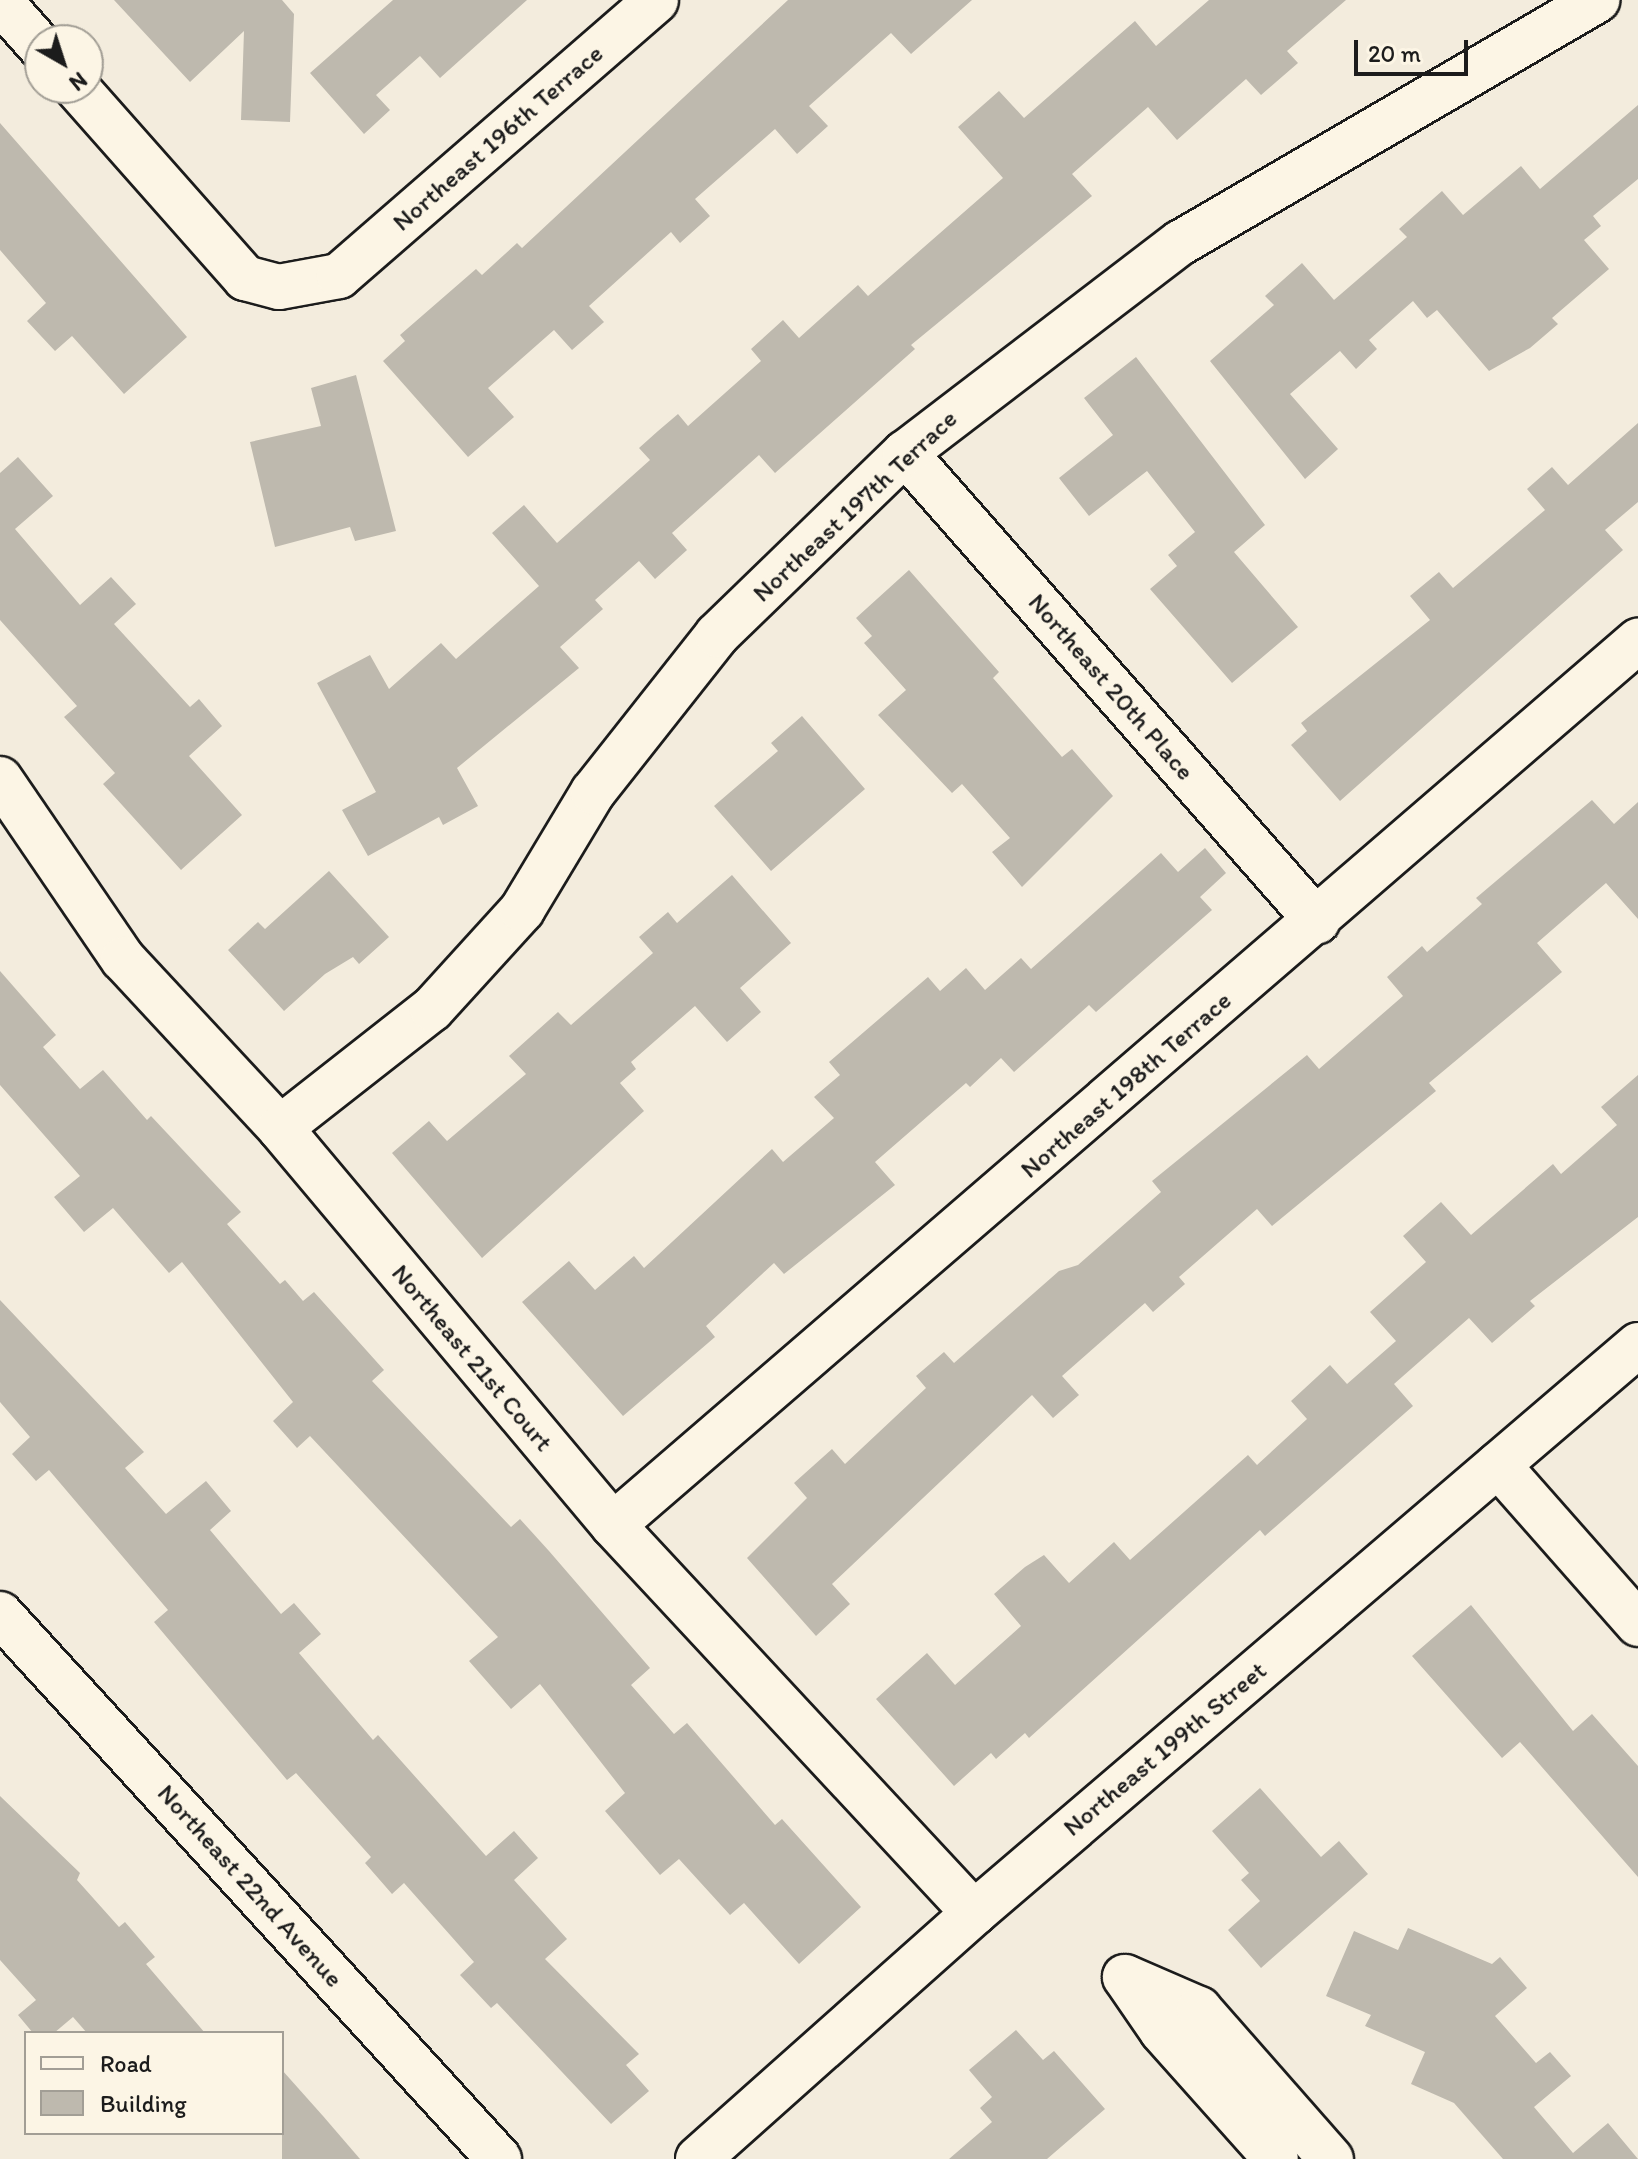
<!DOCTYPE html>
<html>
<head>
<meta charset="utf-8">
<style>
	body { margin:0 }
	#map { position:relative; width:1638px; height:2159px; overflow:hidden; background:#f3ecdd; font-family:Itim,sans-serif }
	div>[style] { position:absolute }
	.building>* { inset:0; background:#beb9ae }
	.roads { filter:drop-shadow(2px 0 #1c1c1c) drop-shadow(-2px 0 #1c1c1c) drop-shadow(0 2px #1c1c1c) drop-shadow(0 -2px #1c1c1c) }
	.minor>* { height:44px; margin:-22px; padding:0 22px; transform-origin:22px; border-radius:22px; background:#fcf5e5 }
	.tertiary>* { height:44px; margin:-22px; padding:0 22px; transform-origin:22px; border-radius:22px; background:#fcf5e5 }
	span { translate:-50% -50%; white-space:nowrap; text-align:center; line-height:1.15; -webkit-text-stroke:6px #fcf5e5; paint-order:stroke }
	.street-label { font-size:26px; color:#1c1c1c }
	.legend { position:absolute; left:24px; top:2031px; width:260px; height:104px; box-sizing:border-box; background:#fcf5e5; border:2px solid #a29e95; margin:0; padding:10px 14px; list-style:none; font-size:24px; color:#1c1c1c }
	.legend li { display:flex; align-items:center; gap:16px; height:40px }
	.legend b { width:40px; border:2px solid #a29e95 }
	.north { position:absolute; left:24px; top:24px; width:80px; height:80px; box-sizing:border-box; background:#fcf5e5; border:2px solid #a29e95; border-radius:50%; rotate:141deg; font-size:22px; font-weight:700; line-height:32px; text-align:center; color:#1c1c1c }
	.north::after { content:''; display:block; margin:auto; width:28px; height:36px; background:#1c1c1c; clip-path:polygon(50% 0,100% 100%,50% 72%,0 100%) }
	.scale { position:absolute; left:1354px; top:40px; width:114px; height:36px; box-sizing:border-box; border:4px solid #1c1c1c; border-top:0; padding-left:10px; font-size:24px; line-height:28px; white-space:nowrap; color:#1c1c1c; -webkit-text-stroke:6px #fcf5e5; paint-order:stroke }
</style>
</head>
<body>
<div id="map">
	<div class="building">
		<i style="clip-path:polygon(114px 0,282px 0,294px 14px,290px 122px,241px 120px,244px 31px,190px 82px)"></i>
		<i style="clip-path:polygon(393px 0,527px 0,440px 78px,420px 56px,376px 95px,390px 110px,364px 134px,310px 73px)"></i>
		<i style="clip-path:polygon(788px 0,972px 0,911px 54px,891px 33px,809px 106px,828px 126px,797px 154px,775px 129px,695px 199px,710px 216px,680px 243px,671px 232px,589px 306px,604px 322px,572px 350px,554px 330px,488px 388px,514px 417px,468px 457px,383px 361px,405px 341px,400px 335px,476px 269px,482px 275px,517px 243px,522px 248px)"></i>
		<i style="clip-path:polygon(1209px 0,1346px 0,1287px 51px,1298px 63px,1261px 95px,1246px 79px,1177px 140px,1148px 107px,1072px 174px,1092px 196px,911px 345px,915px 349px,775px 473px,759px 455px,672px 533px,687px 550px,655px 579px,639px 561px,595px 600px,603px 609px,560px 647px,579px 668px,457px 768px,478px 806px,443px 825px,439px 817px,368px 856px,342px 810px,376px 792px,317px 683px,370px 655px,389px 689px,441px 643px,456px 659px,539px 586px,492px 533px,524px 505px,557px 543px,650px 460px,639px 448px,658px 431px,678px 414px,688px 426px,761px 361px,751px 349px,783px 320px,799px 338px,858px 285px,868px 296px,1003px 178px,958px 127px,999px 91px,1024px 118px,1135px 21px,1156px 46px)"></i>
		<i style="clip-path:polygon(1638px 105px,1638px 179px,1593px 216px,1601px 226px,1584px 240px,1609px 269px,1552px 318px,1558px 324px,1530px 348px,1489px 371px,1437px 310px,1427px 318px,1413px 301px,1369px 340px,1377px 349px,1356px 369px,1340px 351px,1290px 394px,1338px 449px,1305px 479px,1210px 361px,1274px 305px,1265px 296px,1302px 263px,1334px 300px,1407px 237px,1399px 229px,1442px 191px,1463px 215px,1521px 166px,1540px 189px)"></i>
		<i style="clip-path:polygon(0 123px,187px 337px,124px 394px,72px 336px,55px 351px,27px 321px,46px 303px,0 250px)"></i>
		<i style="clip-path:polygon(1136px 357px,1265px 525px,1234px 552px,1298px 627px,1232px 683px,1150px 589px,1177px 566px,1168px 555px,1195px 532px,1147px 471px,1089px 516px,1059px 478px,1113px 435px,1084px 398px)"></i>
		<i style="clip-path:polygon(356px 375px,396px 531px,355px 541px,350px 527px,275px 547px,250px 442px,321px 426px,311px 388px)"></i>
		<i style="clip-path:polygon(1638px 423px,1638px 502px,1605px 530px,1623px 550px,1340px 801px,1291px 745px,1307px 731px,1301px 723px,1430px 620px,1410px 596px,1439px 572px,1453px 588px,1545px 510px,1527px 489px,1552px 467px,1568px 485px)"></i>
		<i style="clip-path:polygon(18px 457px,53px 496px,15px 529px,80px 605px,111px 577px,136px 604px,114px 624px,190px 707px,199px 699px,222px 726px,189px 756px,242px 815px,181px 870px,103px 784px,115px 773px,64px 717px,77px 706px,0 620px,0 473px)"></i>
		<i style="clip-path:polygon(909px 570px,999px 672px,993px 678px,1062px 757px,1072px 749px,1113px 796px,1022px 887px,992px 852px,1010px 838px,962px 784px,952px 793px,878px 715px,906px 690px,864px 643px,872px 636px,856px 618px)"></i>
		<i style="clip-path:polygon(802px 716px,865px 789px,771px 871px,714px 806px,778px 751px,771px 743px)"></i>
		<i style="clip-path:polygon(1592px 800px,1614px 824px,1638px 802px,1638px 919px,1606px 883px,1537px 943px,1562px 972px,1429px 1083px,1436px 1091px,1272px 1226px,1257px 1209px,1179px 1277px,1185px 1284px,1153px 1312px,1145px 1303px,1062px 1376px,1079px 1395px,1053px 1418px,1032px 1395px,832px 1584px,850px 1604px,816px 1636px,747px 1558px,807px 1498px,794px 1483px,832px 1449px,845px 1464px,926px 1388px,916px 1376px,944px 1352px,954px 1363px,1059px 1271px,1078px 1265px,1161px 1192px,1152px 1181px,1307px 1055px,1319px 1069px,1403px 996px,1387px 977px,1422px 946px,1427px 952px,1482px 904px,1476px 898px)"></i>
		<i style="clip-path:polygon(1205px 848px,1226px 873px,1200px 897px,1212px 910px,1096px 1012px,1089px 1005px,1014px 1072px,1001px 1058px,970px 1087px,966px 1083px,875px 1162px,895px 1185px,784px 1274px,774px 1263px,706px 1326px,715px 1337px,623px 1416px,522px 1302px,569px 1261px,595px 1290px,634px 1256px,644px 1268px,772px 1149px,783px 1162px,834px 1118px,814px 1097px,840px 1075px,829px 1062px,928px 977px,940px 991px,966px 968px,985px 990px,1021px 958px,1031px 969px,1161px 853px,1178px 872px)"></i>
		<i style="clip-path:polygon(329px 871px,389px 937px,359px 964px,353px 957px,325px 974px,284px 1011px,228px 950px,258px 922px,265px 929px)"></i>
		<i style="clip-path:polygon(732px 875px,791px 943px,740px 988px,761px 1012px,727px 1042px,695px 1006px,631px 1062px,636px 1069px,620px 1083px,644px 1111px,482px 1258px,392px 1153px,429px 1121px,447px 1141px,526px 1074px,509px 1056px,558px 1012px,571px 1025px,653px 953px,639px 937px,668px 912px,677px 923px)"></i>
		<i style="clip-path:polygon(0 971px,56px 1035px,43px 1047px,80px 1089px,103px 1070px,147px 1120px,151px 1116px,241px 1212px,227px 1224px,280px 1284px,285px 1280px,303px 1301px,314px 1292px,384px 1370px,372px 1381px,511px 1527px,520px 1519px,549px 1551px,650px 1668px,631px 1685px,674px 1734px,687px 1723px,775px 1825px,782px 1819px,861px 1907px,799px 1964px,744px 1903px,730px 1915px,679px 1859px,660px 1875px,605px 1811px,625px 1793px,540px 1684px,511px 1709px,469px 1661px,498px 1637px,310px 1436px,297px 1448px,273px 1421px,293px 1402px,182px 1262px,169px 1273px,113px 1208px,84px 1232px,54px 1197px,80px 1176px,0 1085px)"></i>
		<i style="clip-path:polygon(1638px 1075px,1638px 1217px,1530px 1301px,1535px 1306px,1492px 1343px,1469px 1318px,1394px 1384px,1413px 1406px,1265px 1536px,1260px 1530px,1029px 1738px,1025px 1733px,996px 1759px,991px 1753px,954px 1786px,876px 1699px,927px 1653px,955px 1685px,1021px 1626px,994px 1594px,1025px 1567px,1044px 1555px,1069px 1583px,1114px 1542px,1130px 1560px,1248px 1455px,1257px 1465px,1307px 1419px,1291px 1401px,1330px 1365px,1347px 1384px,1396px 1341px,1370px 1312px,1426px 1262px,1403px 1236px,1441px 1202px,1471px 1235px,1553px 1164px,1561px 1174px,1617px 1125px,1601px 1107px)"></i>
		<i style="clip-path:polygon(0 1300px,144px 1452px,125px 1468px,166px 1514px,206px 1481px,231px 1511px,210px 1530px,281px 1614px,294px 1603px,321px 1634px,299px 1653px,373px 1740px,378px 1735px,486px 1856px,514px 1831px,538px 1858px,514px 1880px,567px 1939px,545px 1959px,639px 2054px,626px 2065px,649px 2091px,611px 2124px,497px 2003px,491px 2008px,460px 1975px,474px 1962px,404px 1883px,392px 1894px,365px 1863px,371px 1857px,296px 1773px,287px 1780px,154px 1622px,168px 1610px,49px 1470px,36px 1481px,12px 1454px,30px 1437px,0 1402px)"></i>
		<i style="clip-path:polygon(1471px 1605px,1573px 1731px,1592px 1714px,1638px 1766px,1638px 1877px,1520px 1742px,1502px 1758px,1412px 1656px)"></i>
		<i style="clip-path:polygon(1260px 1788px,1321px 1857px,1339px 1841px,1368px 1874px,1261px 1968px,1228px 1930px,1260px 1901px,1241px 1880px,1249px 1873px,1212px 1831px)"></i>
		<i style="clip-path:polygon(0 1796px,80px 1873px,77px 1880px,119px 1927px,125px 1922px,155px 1957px,146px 1964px,205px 2033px,87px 2033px,73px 2017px,54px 2033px,33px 2033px,18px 2015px,36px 2000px,0 1960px)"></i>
		<i style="clip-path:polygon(1408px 1928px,1492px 1964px,1500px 1957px,1527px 1988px,1495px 2016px,1536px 2063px,1550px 2052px,1571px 2076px,1534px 2107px,1573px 2153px,1608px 2123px,1638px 2159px,1503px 2159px,1454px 2103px,1411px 2084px,1425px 2052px,1365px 2026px,1371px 2015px,1326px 1996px,1354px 1931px,1398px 1950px)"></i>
		<i style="clip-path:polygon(1016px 2030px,1043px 2060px,1054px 2051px,1105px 2109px,1047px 2159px,949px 2159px,992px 2122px,980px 2108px,992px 2097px,969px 2070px)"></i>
		<i style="clip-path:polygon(282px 2070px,323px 2116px,360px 2159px,282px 2159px)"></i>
	</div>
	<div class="roads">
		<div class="minor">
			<i style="left:0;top:1px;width:60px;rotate:48.4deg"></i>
			<i style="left:77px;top:88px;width:254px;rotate:48.5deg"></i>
			<i style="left:245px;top:278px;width:35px;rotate:15deg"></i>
			<i style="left:279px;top:287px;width:61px;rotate:-10.4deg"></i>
			<i style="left:339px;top:276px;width:420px;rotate:-41deg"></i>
			<i style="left:905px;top:453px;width:624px;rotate:48.64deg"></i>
			<i style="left:0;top:779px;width:218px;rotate:55.7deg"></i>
			<i style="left:123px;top:959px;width:231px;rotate:47.1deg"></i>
			<i style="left:280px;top:1128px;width:518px;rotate:50.01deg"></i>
			<i style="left:613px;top:1525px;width:530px;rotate:47.06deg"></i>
			<i style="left:280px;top:1128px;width:193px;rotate:-38.1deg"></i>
			<i style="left:432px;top:1009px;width:134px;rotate:-47.7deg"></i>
			<i style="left:522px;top:910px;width:138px;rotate:-59deg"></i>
			<i style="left:593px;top:792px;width:200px;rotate:-51.7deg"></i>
			<i style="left:717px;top:635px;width:262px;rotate:-44.1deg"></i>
			<i style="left:905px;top:453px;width:346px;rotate:-37.4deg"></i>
			<i style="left:1180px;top:243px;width:483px;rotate:-30.2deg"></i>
			<i style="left:1498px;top:1465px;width:212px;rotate:48.6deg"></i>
			<i style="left:613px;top:1525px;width:1354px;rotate:-40.78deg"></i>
			<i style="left:1125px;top:1977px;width:81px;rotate:23.4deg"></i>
			<i style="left:1199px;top:2009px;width:200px;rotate:48.7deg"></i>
			<i style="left:1125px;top:1977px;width:65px;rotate:55.6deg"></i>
			<i style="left:1162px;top:2031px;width:171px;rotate:48.3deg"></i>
		</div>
		<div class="tertiary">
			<i style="left:0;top:1614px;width:739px;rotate:47.52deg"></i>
			<i style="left:698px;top:2159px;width:370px;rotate:-41.7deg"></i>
			<i style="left:974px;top:1913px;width:874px;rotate:-40.54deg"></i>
		</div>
	</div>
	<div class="street-label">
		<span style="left:498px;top:138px;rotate:-41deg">Northeast 196th Terrace</span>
		<span style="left:855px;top:506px;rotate:-43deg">Northeast 197th Terrace</span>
		<span style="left:1111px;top:687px;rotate:49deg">Northeast 20th Place</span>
		<span style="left:1126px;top:1085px;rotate:-41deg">Northeast 198th Terrace</span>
		<span style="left:472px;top:1358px;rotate:50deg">Northeast 21st Court</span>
		<span style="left:1165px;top:1749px;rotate:-40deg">Northeast 199th Street</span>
		<span style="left:250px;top:1886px;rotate:48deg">Northeast 22nd Avenue</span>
	</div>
	<ul class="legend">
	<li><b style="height:10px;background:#fcf5e5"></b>Road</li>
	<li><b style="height:22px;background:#beb9ae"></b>Building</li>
	</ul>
	<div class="north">N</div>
	<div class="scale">20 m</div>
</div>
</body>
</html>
